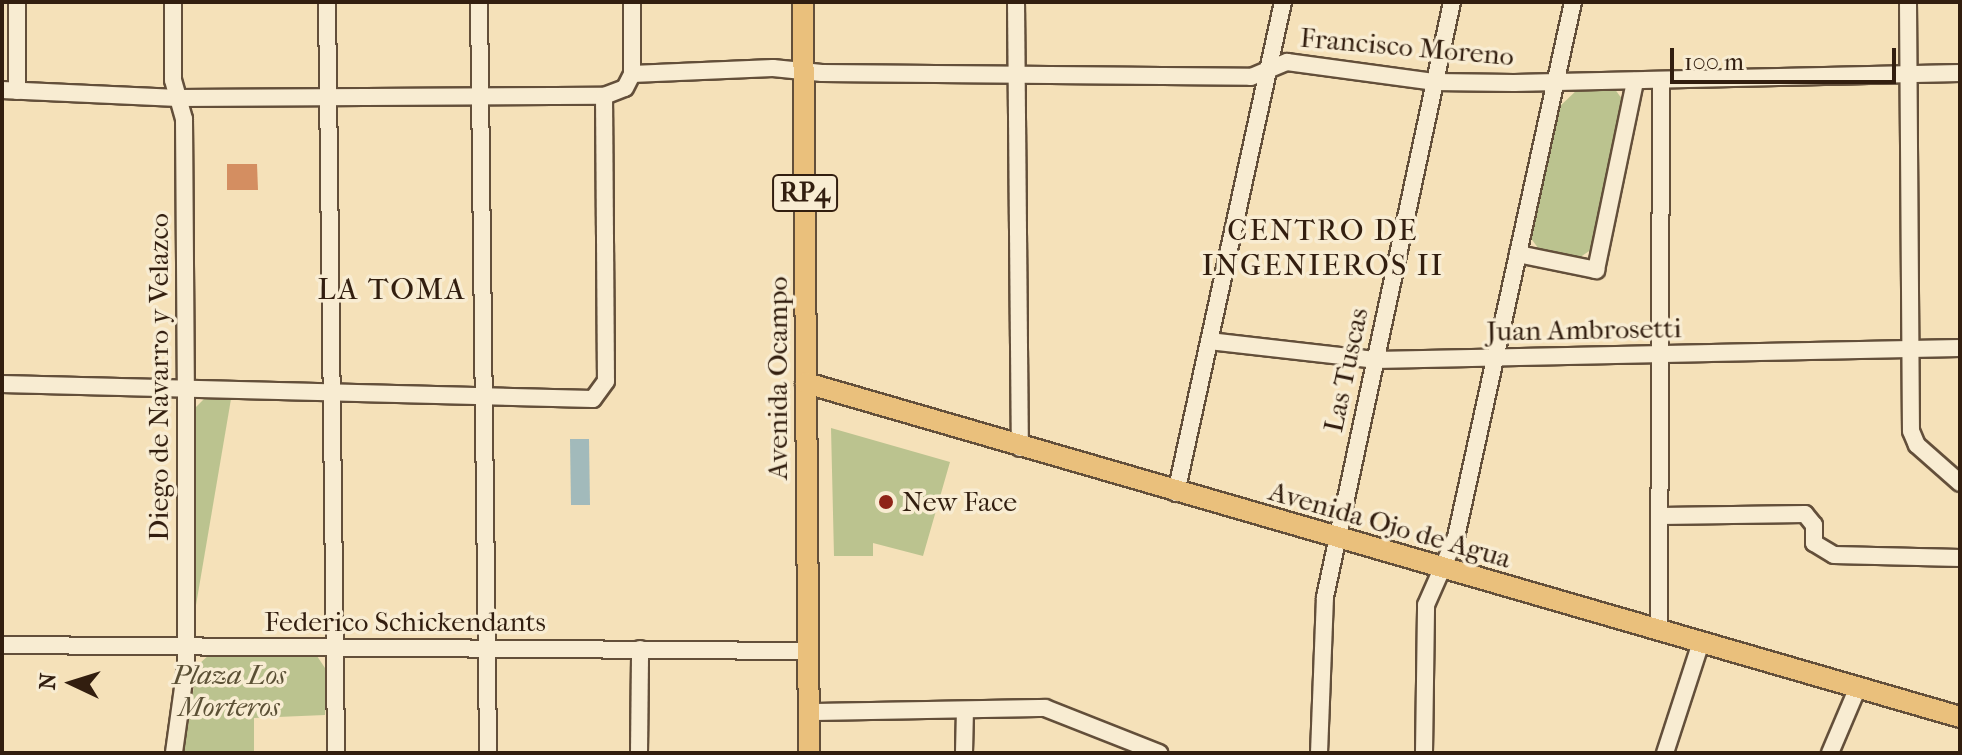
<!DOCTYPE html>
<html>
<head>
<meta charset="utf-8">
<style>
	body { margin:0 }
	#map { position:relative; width:1962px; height:755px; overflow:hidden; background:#f5e1b9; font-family:"IM FELL French Canon",serif }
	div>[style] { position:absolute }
	.green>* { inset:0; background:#bbc38f }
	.water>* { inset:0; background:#a2babb }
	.building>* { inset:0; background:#d48e61 }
	.roads { filter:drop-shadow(2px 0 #634f3a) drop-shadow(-2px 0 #634f3a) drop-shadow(0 2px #634f3a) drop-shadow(0 -2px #634f3a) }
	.minor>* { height:16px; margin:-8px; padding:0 8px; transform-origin:8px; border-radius:8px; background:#f8ecd2 }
	.major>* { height:20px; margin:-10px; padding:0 10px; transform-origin:10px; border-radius:10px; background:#eac07c }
	.dots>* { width:22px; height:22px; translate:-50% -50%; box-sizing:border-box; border:4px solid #f8ecd2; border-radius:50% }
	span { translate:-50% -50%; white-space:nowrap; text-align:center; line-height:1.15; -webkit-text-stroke:7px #f8ecd2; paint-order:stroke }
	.shield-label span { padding:2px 6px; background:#f8ecd2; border:2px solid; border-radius:6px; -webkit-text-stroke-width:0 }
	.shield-label { font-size:26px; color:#321e0f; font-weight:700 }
	.street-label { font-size:28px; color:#321e0f }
	.poi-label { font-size:28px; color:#321e0f }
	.left { translate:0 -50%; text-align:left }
	.park-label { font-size:28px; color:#5b5035; font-style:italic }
	.neighbourhood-label { font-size:30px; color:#321e0f; letter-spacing:2px }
	.frame { position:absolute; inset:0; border:4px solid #321e0f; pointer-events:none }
	.north { position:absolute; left:32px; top:643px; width:80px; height:80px; -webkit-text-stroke:6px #f8ecd2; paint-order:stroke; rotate:274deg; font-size:22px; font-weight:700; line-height:32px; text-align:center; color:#321e0f }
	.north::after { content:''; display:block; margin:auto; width:28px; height:36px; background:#321e0f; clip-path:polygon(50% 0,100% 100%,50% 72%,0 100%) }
	.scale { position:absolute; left:1670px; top:48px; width:226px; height:36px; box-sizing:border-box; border:4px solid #321e0f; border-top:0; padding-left:10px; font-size:24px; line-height:28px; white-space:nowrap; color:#321e0f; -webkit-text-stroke:6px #f8ecd2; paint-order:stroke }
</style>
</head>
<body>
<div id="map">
	<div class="green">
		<i style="clip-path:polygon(1614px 88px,1625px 103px,1595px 247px,1576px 260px,1541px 252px,1530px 237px,1558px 108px,1578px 89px)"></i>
		<i style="clip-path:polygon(205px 398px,231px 399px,195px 611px,195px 408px)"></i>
		<i style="clip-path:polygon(831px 428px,950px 462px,923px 556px,873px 543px,873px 556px,834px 556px)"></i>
		<i style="clip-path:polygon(210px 654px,317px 656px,327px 671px,325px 715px,254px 718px,254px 753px,182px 753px,198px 665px)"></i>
	</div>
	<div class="water">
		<i style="clip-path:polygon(570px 439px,589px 439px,590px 505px,571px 505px)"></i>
	</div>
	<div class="building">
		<i style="clip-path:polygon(227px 164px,257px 164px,258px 190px,227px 190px)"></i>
	</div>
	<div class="roads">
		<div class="minor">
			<i style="left:17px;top:2px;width:89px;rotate:90deg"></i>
			<i style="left:173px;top:2px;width:78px;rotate:90deg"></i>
			<i style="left:173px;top:80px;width:41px;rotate:74.2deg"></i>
			<i style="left:184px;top:119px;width:270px;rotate:89.6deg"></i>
			<i style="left:186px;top:389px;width:277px;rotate:90deg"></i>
			<i style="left:186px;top:666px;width:88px;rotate:97.9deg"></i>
			<i style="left:327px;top:2px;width:751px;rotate:89.31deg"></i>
			<i style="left:479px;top:2px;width:751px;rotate:89.31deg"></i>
			<i style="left:1016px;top:2px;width:446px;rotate:89.5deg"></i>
			<i style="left:1908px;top:2px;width:429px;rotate:89.6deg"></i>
			<i style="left:1911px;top:431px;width:15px;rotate:67deg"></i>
			<i style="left:1917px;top:445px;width:57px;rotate:41.5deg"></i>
			<i style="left:632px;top:74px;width:141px;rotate:-2.4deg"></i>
			<i style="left:773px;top:68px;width:49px;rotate:5.8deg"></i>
			<i style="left:822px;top:73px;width:429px;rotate:0.5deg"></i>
			<i style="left:1251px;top:77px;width:39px;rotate:-23deg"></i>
			<i style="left:1287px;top:62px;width:148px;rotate:7.7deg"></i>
			<i style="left:1434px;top:82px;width:80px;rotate:0.7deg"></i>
			<i style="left:1514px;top:83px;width:446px;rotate:-1.3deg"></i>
			<i style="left:2px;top:90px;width:176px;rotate:2.6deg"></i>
			<i style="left:178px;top:98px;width:426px;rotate:-0.3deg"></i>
			<i style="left:604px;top:96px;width:22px;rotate:-21deg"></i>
			<i style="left:625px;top:88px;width:16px;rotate:-63deg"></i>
			<i style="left:632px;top:74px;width:72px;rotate:-90deg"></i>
			<i style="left:1518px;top:254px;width:80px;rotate:11.6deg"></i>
			<i style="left:1596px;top:270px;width:193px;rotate:-78.3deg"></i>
			<i style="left:1209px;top:341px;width:167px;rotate:6.5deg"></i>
			<i style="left:1375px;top:360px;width:585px;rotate:-1.18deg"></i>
			<i style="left:2px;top:384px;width:591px;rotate:1.45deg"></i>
			<i style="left:593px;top:399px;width:22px;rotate:-54deg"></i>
			<i style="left:606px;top:381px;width:285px;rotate:-90.4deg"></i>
			<i style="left:1176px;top:493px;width:503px;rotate:-77.71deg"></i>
			<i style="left:1660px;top:516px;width:145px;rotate:-0.8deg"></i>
			<i style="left:1805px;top:514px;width:14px;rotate:51deg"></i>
			<i style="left:1814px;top:525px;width:18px;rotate:90deg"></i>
			<i style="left:1814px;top:543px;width:23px;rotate:31deg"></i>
			<i style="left:1834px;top:555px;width:126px;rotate:1.4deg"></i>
			<i style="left:1659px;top:630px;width:550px;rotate:-89.79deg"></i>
			<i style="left:2px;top:645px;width:806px;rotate:0.43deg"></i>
			<i style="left:809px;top:712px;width:236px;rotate:-1deg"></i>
			<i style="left:1045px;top:708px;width:123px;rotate:21.5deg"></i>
			<i style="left:639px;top:753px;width:104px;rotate:-89.4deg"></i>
			<i style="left:964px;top:753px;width:43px;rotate:-88.7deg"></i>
			<i style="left:1319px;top:753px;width:156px;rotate:-87.8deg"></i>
			<i style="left:1325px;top:597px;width:608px;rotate:-77.95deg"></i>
			<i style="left:1424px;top:753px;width:148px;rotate:-89.2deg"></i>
			<i style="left:1426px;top:605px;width:74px;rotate:-66.2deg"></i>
			<i style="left:1456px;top:537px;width:548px;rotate:-77.66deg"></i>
			<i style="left:1665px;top:753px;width:117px;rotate:-72deg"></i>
			<i style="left:1830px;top:753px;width:72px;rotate:-67deg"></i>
		</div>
		<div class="major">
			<i style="left:803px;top:2px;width:751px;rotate:89.54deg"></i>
			<i style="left:806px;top:383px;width:1201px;rotate:16.14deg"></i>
		</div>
	</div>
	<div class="dots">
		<i style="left:886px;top:502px;background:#8f2418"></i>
	</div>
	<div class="shield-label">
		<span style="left:805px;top:193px">RP4</span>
	</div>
	<div class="street-label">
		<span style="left:1407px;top:47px;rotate:5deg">Francisco Moreno</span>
		<span style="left:1584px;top:330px;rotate:-1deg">Juan Ambrosetti</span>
		<span style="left:1346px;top:370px;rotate:-78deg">Las Tuscas</span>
		<span style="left:159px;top:377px;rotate:-90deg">Diego de Navarro y Velazco</span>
		<span style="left:778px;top:378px;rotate:-90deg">Avenida Ocampo</span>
		<span style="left:1390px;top:525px;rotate:16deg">Avenida Ojo de Agua</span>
		<span style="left:405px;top:622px">Federico Schickendants</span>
	</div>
	<div class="poi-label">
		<span class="left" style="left:902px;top:502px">New Face</span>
	</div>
	<div class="park-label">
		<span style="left:229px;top:691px">Plaza Los<br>Morteros</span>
	</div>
	<div class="neighbourhood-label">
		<span style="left:1323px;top:248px">CENTRO DE<br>INGENIEROS II</span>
		<span style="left:392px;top:290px">LA TOMA</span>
	</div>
	<div class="frame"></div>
	<div class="north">N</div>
	<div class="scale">100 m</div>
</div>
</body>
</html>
